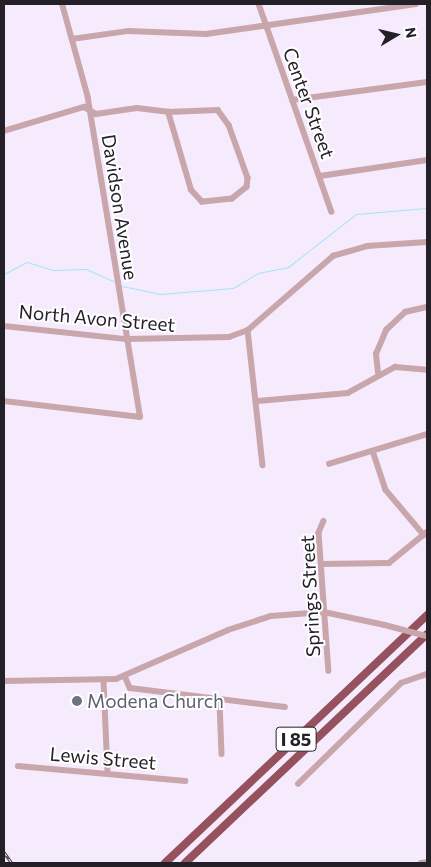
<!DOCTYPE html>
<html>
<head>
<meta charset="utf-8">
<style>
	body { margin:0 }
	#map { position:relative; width:431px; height:867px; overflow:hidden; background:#f6ebfd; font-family:Commissioner,sans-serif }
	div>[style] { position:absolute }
	.stream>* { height:1px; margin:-0.5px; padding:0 0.5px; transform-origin:0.5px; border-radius:0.5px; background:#a1e5f9 }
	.minor>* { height:5.5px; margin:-2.75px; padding:0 2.75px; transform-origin:2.75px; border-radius:2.75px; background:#c9a6ab }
	.highway>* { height:8px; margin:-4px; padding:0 4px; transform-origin:4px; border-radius:4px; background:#95515e }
	.rail>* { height:3px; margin-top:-1.5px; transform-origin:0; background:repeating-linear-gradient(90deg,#fff 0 4px,#464149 0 8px); box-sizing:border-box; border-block:1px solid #464149 }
	.minor-bridge>* { height:5.5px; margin:-2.75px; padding:0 2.75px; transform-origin:2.75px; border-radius:2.75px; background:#c9a6ab }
	.dots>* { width:14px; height:14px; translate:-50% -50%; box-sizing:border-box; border:2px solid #fff; border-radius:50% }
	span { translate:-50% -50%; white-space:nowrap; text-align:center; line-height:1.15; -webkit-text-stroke:4px #fff; paint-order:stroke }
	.shield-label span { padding:1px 4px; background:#fff; border:1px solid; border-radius:4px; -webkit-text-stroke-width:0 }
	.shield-label { font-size:18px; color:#242027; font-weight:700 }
	.street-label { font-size:19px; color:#242027 }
	.worship-label { font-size:19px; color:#5b616d }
	.left { translate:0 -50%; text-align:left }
	.frame { position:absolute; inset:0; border:5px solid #242027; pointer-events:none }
	.north { position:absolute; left:371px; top:10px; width:50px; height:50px; -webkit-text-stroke:4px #fff; paint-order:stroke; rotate:81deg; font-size:14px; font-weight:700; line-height:20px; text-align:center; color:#242027 }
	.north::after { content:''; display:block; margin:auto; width:18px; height:22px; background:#242027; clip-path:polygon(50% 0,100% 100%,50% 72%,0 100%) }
</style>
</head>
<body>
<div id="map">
	<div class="stream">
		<i style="left:4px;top:274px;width:26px;rotate:-28deg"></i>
		<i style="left:27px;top:262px;width:28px;rotate:17deg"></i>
		<i style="left:54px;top:270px;width:32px;rotate:-2deg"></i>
		<i style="left:86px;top:269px;width:30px;rotate:24deg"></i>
		<i style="left:122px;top:286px;width:39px;rotate:12deg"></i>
		<i style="left:160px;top:294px;width:73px;rotate:-4.7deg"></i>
		<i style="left:233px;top:288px;width:29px;rotate:-31deg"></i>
		<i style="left:258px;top:273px;width:31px;rotate:-11deg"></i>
		<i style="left:288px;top:267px;width:86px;rotate:-37.9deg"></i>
		<i style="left:356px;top:214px;width:71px;rotate:-4.8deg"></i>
	</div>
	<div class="minor">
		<i style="left:259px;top:4px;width:220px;rotate:70.7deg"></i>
		<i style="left:72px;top:39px;width:57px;rotate:-8.1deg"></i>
		<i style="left:128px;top:31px;width:78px;rotate:2.2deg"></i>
		<i style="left:206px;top:34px;width:212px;rotate:-8.1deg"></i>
		<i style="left:292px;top:100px;width:136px;rotate:-7.6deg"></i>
		<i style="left:218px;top:110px;width:19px;rotate:54deg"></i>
		<i style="left:229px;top:125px;width:56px;rotate:70.3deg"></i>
		<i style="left:248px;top:178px;width:9px;rotate:96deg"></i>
		<i style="left:247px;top:187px;width:19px;rotate:141deg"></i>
		<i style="left:232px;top:199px;width:30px;rotate:174deg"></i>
		<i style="left:202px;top:202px;width:16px;rotate:-133deg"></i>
		<i style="left:191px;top:190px;width:81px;rotate:-106.4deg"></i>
		<i style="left:168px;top:112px;width:50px;rotate:-2.3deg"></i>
		<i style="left:4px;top:131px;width:84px;rotate:-16.7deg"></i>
		<i style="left:84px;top:107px;width:14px;rotate:30deg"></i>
		<i style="left:96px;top:114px;width:41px;rotate:-8.3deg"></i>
		<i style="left:137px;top:108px;width:31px;rotate:7deg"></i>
		<i style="left:320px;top:176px;width:108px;rotate:-8.5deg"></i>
		<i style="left:4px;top:326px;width:123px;rotate:6.1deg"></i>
		<i style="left:126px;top:339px;width:103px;rotate:-1.1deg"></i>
		<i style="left:229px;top:337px;width:20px;rotate:-20deg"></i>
		<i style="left:248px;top:330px;width:113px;rotate:-41deg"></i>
		<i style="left:333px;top:256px;width:35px;rotate:-16deg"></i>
		<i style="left:367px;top:246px;width:60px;rotate:-3.8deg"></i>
		<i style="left:248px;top:330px;width:136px;rotate:83.7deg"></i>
		<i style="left:378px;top:373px;width:19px;rotate:-96deg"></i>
		<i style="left:376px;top:354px;width:26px;rotate:-67deg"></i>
		<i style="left:386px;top:330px;width:26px;rotate:-43deg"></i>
		<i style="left:405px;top:312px;width:23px;rotate:-13deg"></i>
		<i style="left:4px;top:401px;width:137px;rotate:6.7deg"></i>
		<i style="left:140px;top:417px;width:323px;rotate:-99.3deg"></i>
		<i style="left:88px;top:98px;width:98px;rotate:-105.5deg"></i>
		<i style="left:258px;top:401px;width:90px;rotate:-5.1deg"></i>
		<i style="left:348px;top:393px;width:54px;rotate:-29deg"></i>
		<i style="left:395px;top:367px;width:32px;rotate:5deg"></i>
		<i style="left:373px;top:451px;width:41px;rotate:71.6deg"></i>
		<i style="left:386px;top:490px;width:59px;rotate:49.8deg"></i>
		<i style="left:329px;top:464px;width:102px;rotate:-17deg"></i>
		<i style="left:324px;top:521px;width:13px;rotate:113deg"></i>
		<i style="left:319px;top:533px;width:138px;rotate:85.9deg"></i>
		<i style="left:321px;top:564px;width:68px;rotate:-0.8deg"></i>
		<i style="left:389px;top:563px;width:49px;rotate:-39.2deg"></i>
		<i style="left:125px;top:676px;width:13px;rotate:67deg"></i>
		<i style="left:130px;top:688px;width:156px;rotate:7deg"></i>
		<i style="left:4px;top:681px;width:112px;rotate:-1deg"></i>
		<i style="left:116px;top:679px;width:122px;rotate:-23.6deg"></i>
		<i style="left:228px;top:630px;width:45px;rotate:-18deg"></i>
		<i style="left:271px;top:616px;width:53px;rotate:-4.3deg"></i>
		<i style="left:324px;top:612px;width:62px;rotate:12deg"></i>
		<i style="left:104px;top:681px;width:92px;rotate:87.5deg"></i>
		<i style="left:220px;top:702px;width:52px;rotate:87.8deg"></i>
		<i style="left:18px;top:766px;width:168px;rotate:5.1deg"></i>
		<i style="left:298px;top:784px;width:144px;rotate:-44.4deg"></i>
		<i style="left:401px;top:683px;width:28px;rotate:-19deg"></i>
		<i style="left:421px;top:863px;width:6px;rotate:-9deg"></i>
	</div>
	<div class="highway">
		<i style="left:165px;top:863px;width:361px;rotate:-43.4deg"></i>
		<i style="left:185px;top:863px;width:333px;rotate:-43.4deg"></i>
	</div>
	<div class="rail">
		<i style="left:4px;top:852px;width:14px;rotate:54deg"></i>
	</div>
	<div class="minor-bridge">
		<i style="left:385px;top:625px;width:43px;rotate:14.7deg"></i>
	</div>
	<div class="dots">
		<i style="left:77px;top:701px;background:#6b7280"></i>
	</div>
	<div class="shield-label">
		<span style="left:296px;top:739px">I 85</span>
	</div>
	<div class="street-label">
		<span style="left:309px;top:103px;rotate:70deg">Center Street</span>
		<span style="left:120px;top:207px;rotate:81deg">Davidson Avenue</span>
		<span style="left:97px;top:318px;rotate:5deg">North Avon Street</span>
		<span style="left:310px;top:596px;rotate:-93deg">Springs Street</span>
		<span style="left:103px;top:758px;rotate:5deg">Lewis Street</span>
	</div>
	<div class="worship-label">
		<span class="left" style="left:87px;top:701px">Modena Church</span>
	</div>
	<div class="frame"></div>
	<div class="north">N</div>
</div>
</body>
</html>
